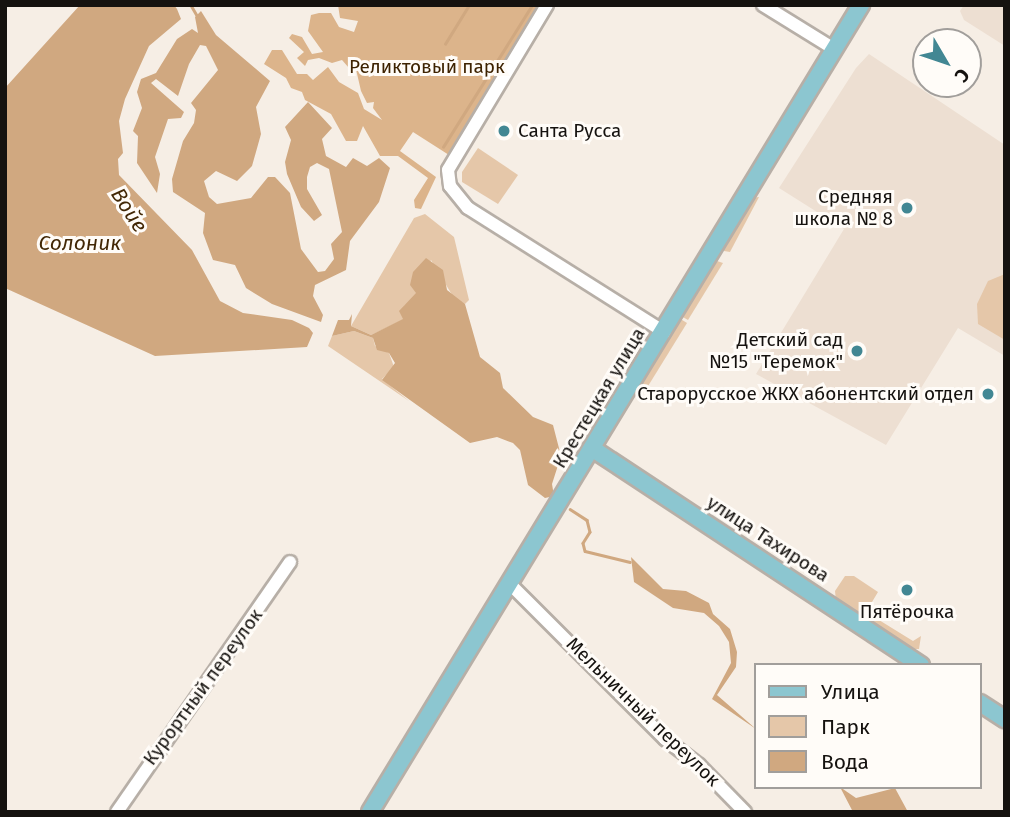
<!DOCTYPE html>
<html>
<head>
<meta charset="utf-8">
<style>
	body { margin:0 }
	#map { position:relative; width:1010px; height:817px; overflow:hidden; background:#f6eee5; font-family:"Fira Sans",sans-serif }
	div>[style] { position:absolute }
	.built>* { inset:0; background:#eddfd2 }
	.green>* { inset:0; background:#e5c7a9 }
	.forest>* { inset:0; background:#dcb48b }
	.water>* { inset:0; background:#d0a880 }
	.stream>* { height:2.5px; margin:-1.25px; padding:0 1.25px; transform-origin:1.25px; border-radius:1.25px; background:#d0a880 }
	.roads { filter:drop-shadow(2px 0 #b7afa7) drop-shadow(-2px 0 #b7afa7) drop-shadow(0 2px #b7afa7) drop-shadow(0 -2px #b7afa7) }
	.minor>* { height:12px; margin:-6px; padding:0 6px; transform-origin:6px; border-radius:6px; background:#fff }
	.major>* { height:16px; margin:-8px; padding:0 8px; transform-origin:8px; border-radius:8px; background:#8cc6d0 }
	.dots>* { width:19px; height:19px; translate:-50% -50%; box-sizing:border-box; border:4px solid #fffcf8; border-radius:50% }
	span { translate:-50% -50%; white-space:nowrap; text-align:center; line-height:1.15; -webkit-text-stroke:6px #fffcf8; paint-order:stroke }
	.park-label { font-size:19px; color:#3d2201 }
	.poi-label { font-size:19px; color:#15120f }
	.left { translate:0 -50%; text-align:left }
	.right { translate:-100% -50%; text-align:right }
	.street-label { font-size:19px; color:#15120f }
	.water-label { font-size:21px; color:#422705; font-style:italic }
	.frame { position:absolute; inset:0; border:7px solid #15120f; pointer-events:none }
	.legend { position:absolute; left:754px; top:663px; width:228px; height:126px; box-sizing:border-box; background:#fffcf8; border:2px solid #a19e9b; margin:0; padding:9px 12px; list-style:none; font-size:21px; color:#15120f }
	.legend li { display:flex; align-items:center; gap:14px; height:35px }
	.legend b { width:35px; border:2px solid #a19e9b }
	.north { position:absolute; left:912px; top:28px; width:70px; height:70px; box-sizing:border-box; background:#fffcf8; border:2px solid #a19e9b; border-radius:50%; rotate:129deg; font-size:19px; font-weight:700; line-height:28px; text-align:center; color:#15120f }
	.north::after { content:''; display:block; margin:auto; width:24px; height:32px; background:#428793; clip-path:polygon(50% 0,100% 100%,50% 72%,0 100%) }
</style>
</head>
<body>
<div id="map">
	<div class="built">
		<i style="clip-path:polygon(964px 5px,1005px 5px,1005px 46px,964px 20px,960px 11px)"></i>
		<i style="clip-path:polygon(869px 54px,1005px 145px,1005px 356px,958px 328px,886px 445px,756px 374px,844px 229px,779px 188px,856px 68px)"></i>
	</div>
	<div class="green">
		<i style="clip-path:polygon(478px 148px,518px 175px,498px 204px,462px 182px,462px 172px)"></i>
		<i style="clip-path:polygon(759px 197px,730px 252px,724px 251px,723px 245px,752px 198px)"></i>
		<i style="clip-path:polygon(425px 214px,454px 237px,469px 300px,465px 304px,454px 298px,431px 260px,415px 297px,404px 306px,403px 320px,371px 335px,351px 326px,414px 218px)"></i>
		<i style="clip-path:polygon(714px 260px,723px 263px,688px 320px,681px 316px)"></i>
		<i style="clip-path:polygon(1005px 274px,1005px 340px,978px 324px,977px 304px,988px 281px)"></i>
		<i style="clip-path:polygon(679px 318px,687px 323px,645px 391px,640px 385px)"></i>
		<i style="clip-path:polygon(354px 331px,373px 338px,375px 346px,389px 353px,394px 367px,382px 379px,409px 401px,328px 346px,332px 336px)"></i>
		<i style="clip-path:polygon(845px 576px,854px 576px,878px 592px,866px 612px,913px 641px,921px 636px,919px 649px,911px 649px,836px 601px,835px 591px)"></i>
	</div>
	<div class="forest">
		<i style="clip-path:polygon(338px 5px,543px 5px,449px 155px,413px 132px,400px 151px,436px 177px,421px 209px,415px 208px,414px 200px,428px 178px,398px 156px,380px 156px,363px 126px,357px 141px,346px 141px,331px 114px,305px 100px,302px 92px,291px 88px,286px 78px,264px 64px,272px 50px,282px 50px,297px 74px,307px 74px,313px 80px,328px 67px,339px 82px,358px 93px,364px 109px,382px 120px,373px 108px,374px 102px,367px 103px,361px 91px,355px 65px,349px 68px,342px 60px,332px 63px,319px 58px,308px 60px,305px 66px,297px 58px,304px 52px,289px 38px,292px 34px,302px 37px,312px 54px,323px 52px,308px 31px,311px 15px,319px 13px,331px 13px,339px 27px,354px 32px,358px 21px,340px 18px)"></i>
	</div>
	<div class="water">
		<i style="clip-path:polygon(80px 5px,174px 5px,177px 9px,181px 19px,149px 46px,125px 99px,119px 121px,123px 153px,118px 159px,119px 175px,192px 250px,220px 301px,243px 313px,292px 320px,309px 328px,313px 333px,307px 347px,155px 356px,5px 288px,5px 88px)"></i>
		<i style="clip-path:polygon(201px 11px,216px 35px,270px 81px,256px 107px,261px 134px,252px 166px,237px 181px,216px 171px,204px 181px,209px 197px,217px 204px,251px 198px,268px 177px,275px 177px,290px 193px,301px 249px,318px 272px,325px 271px,334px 259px,331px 244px,342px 232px,329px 169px,317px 163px,310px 167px,307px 177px,307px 189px,322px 215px,314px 221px,301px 207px,287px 174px,285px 162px,291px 140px,285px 127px,308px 102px,332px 128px,322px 139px,326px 156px,346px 167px,353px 158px,367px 166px,379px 158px,390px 168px,379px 202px,350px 241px,346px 270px,315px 285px,313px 296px,323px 315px,321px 322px,272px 304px,246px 288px,235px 265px,213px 260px,203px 233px,205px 213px,173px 192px,172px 179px,183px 141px,194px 123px,196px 110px,191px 103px,218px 70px,206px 46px,200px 45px,189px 64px,178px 96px,156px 79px,151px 83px,184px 112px,181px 118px,168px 119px,155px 157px,160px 174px,157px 193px,137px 163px,138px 136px,133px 131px,142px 108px,137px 92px,141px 79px,156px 73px,177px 39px,192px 29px,198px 33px,195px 17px)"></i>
		<i style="clip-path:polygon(426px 258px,443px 270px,447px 290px,465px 304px,480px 357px,500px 373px,503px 388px,533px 417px,553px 425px,561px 456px,552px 484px,554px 496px,545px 498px,528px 485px,520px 450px,513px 443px,497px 437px,470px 443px,382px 380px,395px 363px,389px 353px,377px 350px,373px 338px,354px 331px,332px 336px,338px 320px,349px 320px,352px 314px,351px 326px,371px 335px,403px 319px,399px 311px,416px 293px,410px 285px,413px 272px)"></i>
		<i style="clip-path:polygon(631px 557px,663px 589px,686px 591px,709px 603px,713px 614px,730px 629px,737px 652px,736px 667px,717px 695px,756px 729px,712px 699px,731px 663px,729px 642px,719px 626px,704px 613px,673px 608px,634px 582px)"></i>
		<i style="clip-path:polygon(840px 787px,856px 798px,895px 788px,908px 812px,853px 812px)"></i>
	</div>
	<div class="stream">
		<i style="left:191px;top:5px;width:14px;rotate:60deg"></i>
		<i style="left:445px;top:44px;width:46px;rotate:-58.4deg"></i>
		<i style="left:443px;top:147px;width:168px;rotate:-57.9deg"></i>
		<i style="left:570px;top:509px;width:20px;rotate:33deg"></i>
		<i style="left:587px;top:520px;width:12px;rotate:76deg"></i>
		<i style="left:590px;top:532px;width:13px;rotate:122deg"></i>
		<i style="left:583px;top:543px;width:8px;rotate:76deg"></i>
		<i style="left:585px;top:551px;width:46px;rotate:13.7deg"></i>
	</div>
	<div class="roads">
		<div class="minor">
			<i style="left:547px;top:5px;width:192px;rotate:121deg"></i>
			<i style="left:448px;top:170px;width:16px;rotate:83deg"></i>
			<i style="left:450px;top:186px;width:28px;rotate:51deg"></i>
			<i style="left:468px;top:208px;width:232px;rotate:32.3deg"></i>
			<i style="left:763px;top:5px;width:84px;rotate:31.8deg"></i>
			<i style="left:510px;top:584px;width:219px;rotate:45deg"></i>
			<i style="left:665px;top:739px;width:43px;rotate:37.4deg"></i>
			<i style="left:699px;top:765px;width:66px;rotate:45.6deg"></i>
			<i style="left:117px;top:812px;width:304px;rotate:-55.3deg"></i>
		</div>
		<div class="major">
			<i style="left:593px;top:449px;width:393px;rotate:33.4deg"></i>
			<i style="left:980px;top:703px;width:30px;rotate:33deg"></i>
			<i style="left:370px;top:812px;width:945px;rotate:-58.68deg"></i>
		</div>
	</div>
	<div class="dots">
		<i style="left:504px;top:131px;background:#428793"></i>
		<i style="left:907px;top:208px;background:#428793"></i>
		<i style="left:857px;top:351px;background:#428793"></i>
		<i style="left:988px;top:394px;background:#428793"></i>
		<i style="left:907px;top:590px;background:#428793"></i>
	</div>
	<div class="park-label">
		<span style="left:427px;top:67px">Реликтовый парк</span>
	</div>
	<div class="poi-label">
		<span class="left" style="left:518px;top:131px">Санта Русса</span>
		<span class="right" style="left:893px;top:208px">Средняя<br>школа № 8</span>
		<span class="right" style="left:843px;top:351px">Детский сад<br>№15 "Теремок"</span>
		<span class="right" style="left:974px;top:394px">Старорусское ЖКХ абонентский отдел</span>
		<span style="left:907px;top:612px">Пятёрочка</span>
	</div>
	<div class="street-label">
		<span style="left:599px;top:398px;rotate:-59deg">Крестецкая улица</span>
		<span style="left:768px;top:539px;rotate:33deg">улица Тахирова</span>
		<span style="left:203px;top:687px;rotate:-54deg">Курортный переулок</span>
		<span style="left:643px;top:712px;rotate:44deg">Мельничный переулок</span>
	</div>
	<div class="water-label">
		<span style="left:129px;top:210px;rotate:57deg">Войе</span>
		<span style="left:80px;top:243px">Солоник</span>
	</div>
	<div class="frame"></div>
	<ul class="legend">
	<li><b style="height:9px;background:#8cc6d0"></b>Улица</li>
	<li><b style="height:19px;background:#e5c7a9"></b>Парк</li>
	<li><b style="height:19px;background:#d0a880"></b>Вода</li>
	</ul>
	<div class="north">С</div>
</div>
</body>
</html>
